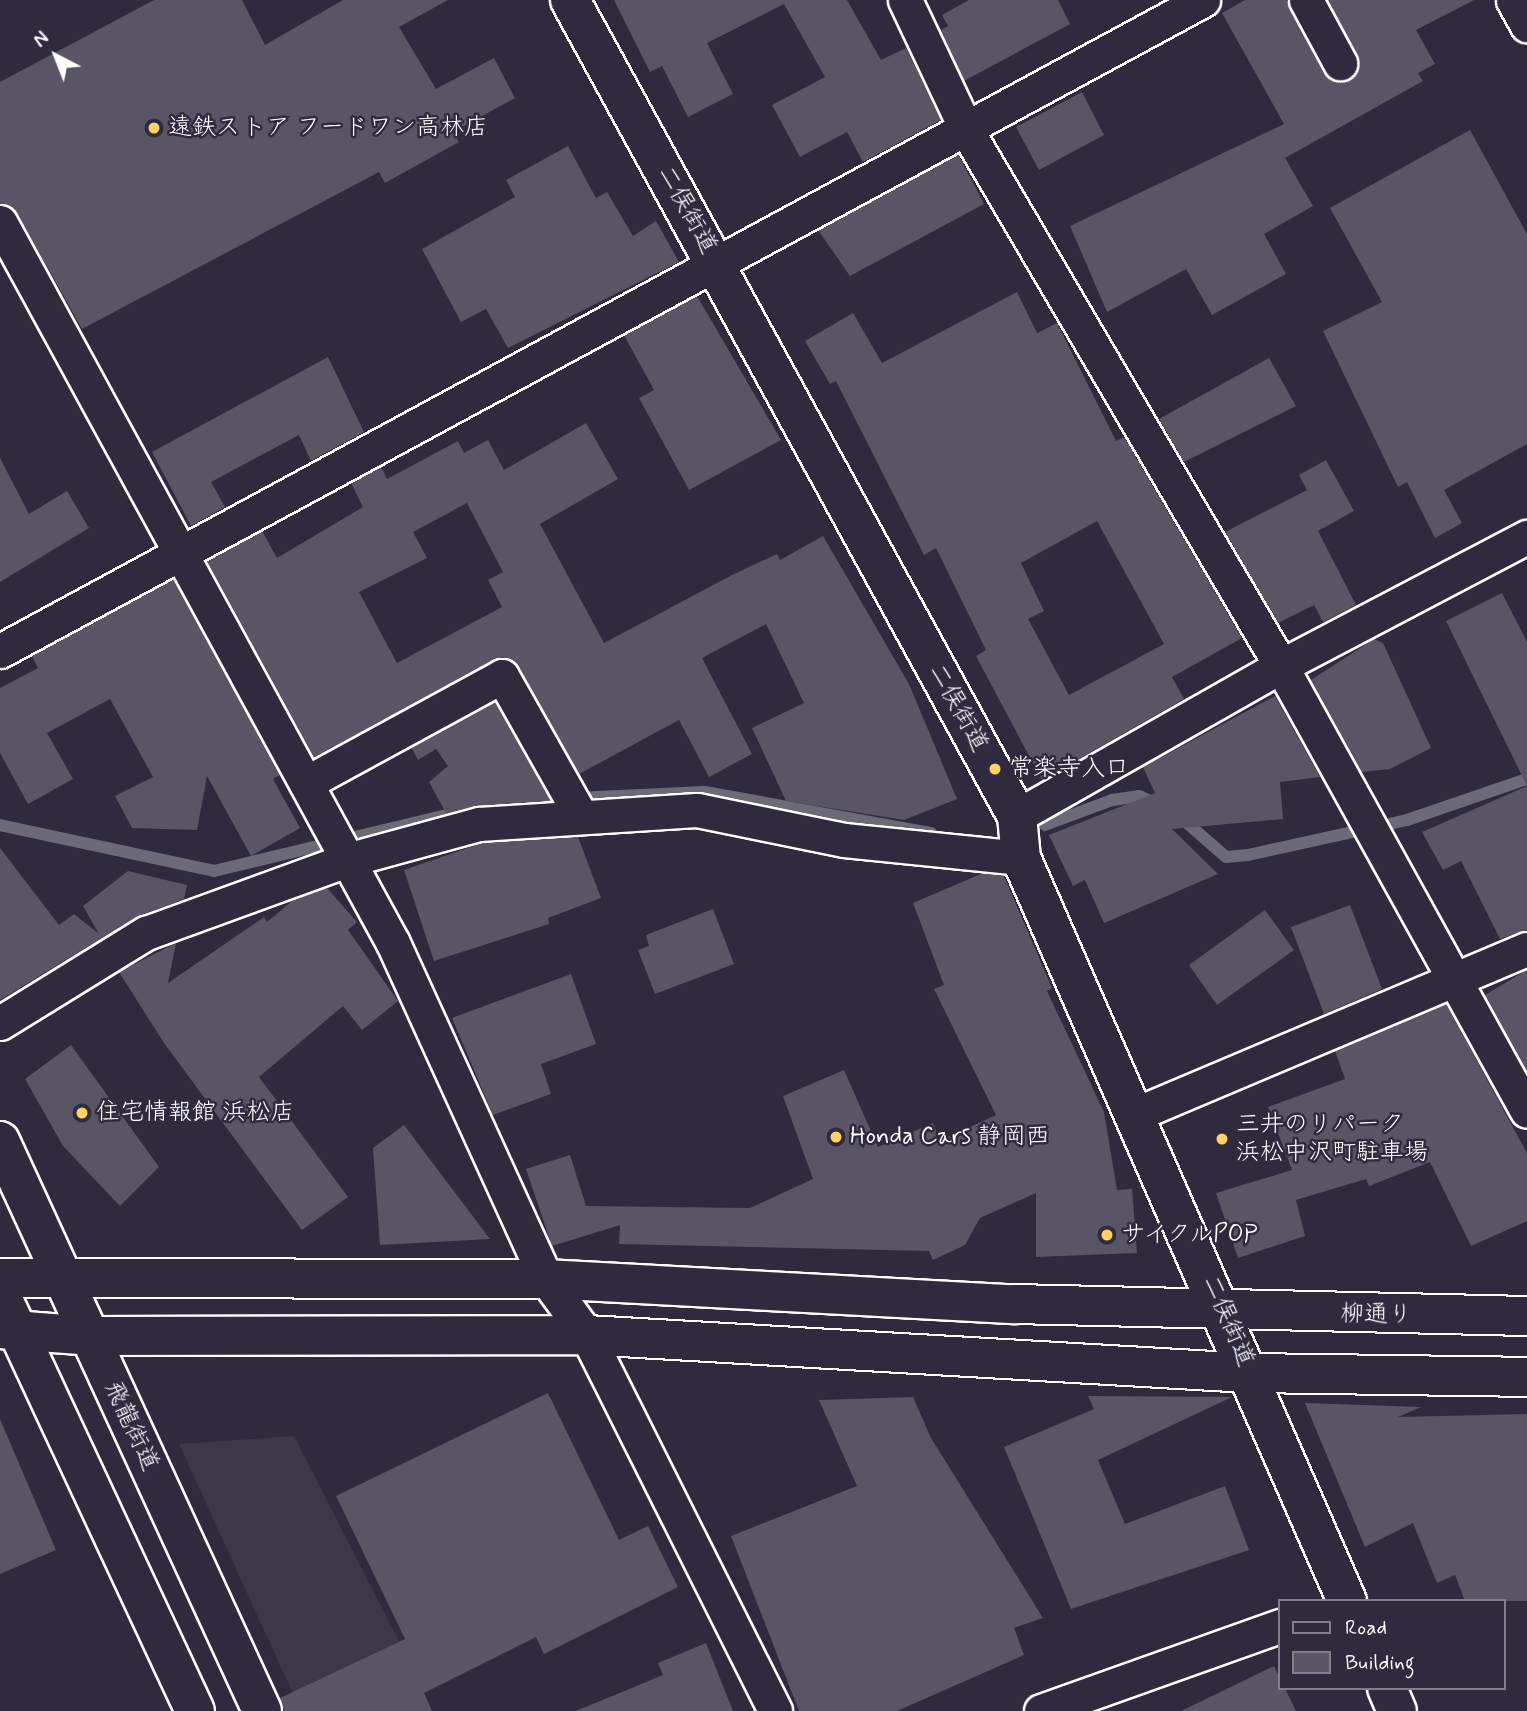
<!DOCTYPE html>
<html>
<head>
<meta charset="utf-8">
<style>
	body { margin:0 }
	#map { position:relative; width:1527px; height:1711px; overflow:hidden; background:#2f2a3d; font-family:Mynerve,"Klee One",sans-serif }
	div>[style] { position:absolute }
	.built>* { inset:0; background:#3c3749 }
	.stream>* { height:12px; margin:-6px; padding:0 6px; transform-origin:6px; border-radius:6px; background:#6d6a77 }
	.building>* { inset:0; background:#595564 }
	.roads { filter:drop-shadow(2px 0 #fff) drop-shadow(-2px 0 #fff) drop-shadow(0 2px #fff) drop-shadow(0 -2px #fff) }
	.street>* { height:33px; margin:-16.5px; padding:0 16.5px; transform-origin:16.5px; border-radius:16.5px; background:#2f2a3d }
	.secondary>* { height:38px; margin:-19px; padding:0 19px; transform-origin:19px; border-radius:19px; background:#2f2a3d }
	.highway>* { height:38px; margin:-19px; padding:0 19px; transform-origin:19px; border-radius:19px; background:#2f2a3d }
	.dots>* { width:19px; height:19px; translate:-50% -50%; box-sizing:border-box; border:4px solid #2f2a3d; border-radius:50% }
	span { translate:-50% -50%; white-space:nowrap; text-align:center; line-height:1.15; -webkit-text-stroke:5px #2f2a3d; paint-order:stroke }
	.poi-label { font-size:24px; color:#fff }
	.left { translate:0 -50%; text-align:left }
	.street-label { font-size:24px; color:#fff }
	.legend { position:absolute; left:1278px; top:1599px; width:228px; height:91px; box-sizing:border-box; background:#2f2a3d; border:2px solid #827f8b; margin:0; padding:9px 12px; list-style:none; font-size:21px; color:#fff }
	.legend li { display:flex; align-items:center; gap:14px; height:35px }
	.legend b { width:35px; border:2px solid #827f8b }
	.north { position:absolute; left:21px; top:21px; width:70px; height:70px; -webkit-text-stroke:5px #2f2a3d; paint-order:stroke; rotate:318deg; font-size:19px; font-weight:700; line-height:28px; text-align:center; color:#fff }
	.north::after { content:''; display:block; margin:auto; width:24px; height:32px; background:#fff; clip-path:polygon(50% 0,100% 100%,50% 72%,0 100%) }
</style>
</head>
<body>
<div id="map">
	<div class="built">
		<i style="clip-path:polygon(294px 1436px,399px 1641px,432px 1711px,301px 1711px,179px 1444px)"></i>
	</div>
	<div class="stream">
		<i style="left:533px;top:800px;width:172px;rotate:-2.7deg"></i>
		<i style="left:705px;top:792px;width:230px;rotate:10.3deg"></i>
		<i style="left:1179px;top:816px;width:62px;rotate:41.1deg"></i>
		<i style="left:1226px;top:857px;width:22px;rotate:-5deg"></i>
		<i style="left:1248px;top:855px;width:163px;rotate:-12.4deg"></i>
		<i style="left:1407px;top:820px;width:127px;rotate:-18.9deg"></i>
		<i style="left:0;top:825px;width:219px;rotate:12.1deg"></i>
		<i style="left:214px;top:871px;width:253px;rotate:-13.5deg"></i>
		<i style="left:1045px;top:825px;width:72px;rotate:-20.5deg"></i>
		<i style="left:1112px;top:800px;width:27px;rotate:-8deg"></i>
		<i style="left:1139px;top:796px;width:20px;rotate:24deg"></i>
	</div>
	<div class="building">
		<i style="clip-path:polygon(154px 0,242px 0,265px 45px,343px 0,448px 0,399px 27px,436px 89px,494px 58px,515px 98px,453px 132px,459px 142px,385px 183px,379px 172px,82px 329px,17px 213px,0 203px,0 82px)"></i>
		<i style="clip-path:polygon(614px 0,847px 0,881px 60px,906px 48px,941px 120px,863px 162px,847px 132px,800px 157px,772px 105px,825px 77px,784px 4px,707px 43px,733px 94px,688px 117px,662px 66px,650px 72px)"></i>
		<i style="clip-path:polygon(969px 0,1058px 0,1070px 24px,964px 81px,941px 30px,948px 26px,942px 15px)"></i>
		<i style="clip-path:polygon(1245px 0,1287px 0,1323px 72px,1340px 82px,1356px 74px,1359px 63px,1328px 0,1474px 0,1416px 30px,1435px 64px,1418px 73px,1423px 81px,1285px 158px,1313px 206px,1264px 234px,1286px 274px,1212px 315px,1186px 269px,1107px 312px,1070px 226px,1284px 124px,1222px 13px)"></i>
		<i style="clip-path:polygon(1082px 92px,1104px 135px,1039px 170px,1016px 127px)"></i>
		<i style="clip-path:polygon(1470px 130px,1527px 234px,1527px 444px,1444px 490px,1462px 523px,1435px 538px,1407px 482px,1398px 487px,1323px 331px,1382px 302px,1330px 208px)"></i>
		<i style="clip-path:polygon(568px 146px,596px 198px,607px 192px,633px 236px,656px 221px,679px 262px,508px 348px,486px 309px,461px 322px,422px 249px,515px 197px,506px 180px)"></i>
		<i style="clip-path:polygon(958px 154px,984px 204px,850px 276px,818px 230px)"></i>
		<i style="clip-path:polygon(evenodd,1017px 292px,1037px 333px,1057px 323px,1116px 441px,1124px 437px,1242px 638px,1172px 677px,1184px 699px,1042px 780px,976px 656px,986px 650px,936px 548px,924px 555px,836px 381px,830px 384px,805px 341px,853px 313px,882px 363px,1017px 292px,1097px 521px,1164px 644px,1069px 695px,1028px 619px,1044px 611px,1021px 563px,1097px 521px)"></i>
		<i style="clip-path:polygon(697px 296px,781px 440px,689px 490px,639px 398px,654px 390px,624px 335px)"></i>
		<i style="clip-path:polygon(328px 357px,364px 432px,311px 461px,299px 435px,211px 482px,225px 507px,191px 526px,152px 452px)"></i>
		<i style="clip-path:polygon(1269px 358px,1296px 406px,1184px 462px,1159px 419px)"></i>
		<i style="clip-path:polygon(evenodd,586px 423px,618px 479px,540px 524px,604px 643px,732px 575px,777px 554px,780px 560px,823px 536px,909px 684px,957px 799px,904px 820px,786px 801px,752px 728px,804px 703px,766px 624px,702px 658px,752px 754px,709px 777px,679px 720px,579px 774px,519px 667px,503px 657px,314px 757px,207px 561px,262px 531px,277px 558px,363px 507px,351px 483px,381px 467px,387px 479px,458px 441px,464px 453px,488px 440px,504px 470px,586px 423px,467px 503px,503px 572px,488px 580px,502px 607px,397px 663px,359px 592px,427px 558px,413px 532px,467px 503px)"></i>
		<i style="clip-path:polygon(0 458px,29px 514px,67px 491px,89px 528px,0 582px)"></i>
		<i style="clip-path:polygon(1326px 460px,1354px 511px,1318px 531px,1356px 605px,1323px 622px,1314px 605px,1278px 623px,1225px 532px,1307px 490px,1299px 475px)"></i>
		<i style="clip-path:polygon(173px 579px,280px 775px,273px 779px,300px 828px,251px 856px,207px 776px,197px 830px,132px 828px,115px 796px,153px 777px,110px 699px,47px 733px,73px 779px,28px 804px,0 753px,0 688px,38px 668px,32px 656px)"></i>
		<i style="clip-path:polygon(1502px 593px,1527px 642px,1527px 930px,1500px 939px,1461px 861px,1443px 870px,1422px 832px,1527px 786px,1446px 621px)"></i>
		<i style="clip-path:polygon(1374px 639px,1383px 643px,1431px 748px,1390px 769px,1362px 772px,1311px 680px)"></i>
		<i style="clip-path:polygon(1275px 696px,1320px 777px,1280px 782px,1283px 819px,1172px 829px,1218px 874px,1104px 923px,1085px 880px,1073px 886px,1049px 835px,1155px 793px,1143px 767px)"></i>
		<i style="clip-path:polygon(495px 702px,550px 800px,446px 813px,429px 782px,448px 766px,436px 749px,418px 760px,411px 747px)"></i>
		<i style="clip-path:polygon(578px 837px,601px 898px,548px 918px,549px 924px,434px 961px,404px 870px,482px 843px)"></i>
		<i style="clip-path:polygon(0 848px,59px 925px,74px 914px,99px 934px,83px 906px,128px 871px,187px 885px,184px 899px,136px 917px,0 1000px)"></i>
		<i style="clip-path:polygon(983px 873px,1004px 876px,1052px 988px,1047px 991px,1104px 1112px,1117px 1190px,1132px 1189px,1137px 1253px,1036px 1257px,1036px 1193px,980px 1218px,965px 1245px,933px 1260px,929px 1251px,619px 1244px,620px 1225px,552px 1246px,526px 1169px,570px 1155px,586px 1206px,750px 1208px,813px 1179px,783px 1096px,844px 1070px,878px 1147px,933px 1123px,940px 1141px,996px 1115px,934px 989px,944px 985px,913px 903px)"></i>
		<i style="clip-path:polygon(327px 888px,357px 922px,348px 930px,398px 1001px,362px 1030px,343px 1006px,259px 1077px,348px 1197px,302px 1230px,164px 1043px,119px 972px,176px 943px,168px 983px,264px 917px,267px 922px,292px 901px)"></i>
		<i style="clip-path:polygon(1350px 905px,1382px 989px,1324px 1014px,1291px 927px)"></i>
		<i style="clip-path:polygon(713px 909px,734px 964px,655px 994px,638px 950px,649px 946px,646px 935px)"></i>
		<i style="clip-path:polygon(1265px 910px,1294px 950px,1217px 1005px,1189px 965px)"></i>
		<i style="clip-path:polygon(1527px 970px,1527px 1071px,1485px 995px)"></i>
		<i style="clip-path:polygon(571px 974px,596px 1044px,541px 1064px,551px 1094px,493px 1115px,452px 1018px)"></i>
		<i style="clip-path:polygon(1446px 1004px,1527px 1153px,1527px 1221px,1471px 1246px,1430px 1162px,1369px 1186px,1366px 1179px,1296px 1200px,1305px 1236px,1238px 1258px,1216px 1193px,1292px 1170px,1268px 1107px,1345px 1079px,1335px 1051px)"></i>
		<i style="clip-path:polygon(71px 1045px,159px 1167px,120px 1206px,63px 1146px,25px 1079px)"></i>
		<i style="clip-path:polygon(404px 1125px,490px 1239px,380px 1245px,373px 1148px)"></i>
		<i style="clip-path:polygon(548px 1393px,619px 1540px,648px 1526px,678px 1587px,544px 1654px,536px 1637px,424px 1693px,432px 1711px,284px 1711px,280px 1698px,405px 1639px,336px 1496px)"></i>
		<i style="clip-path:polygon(1088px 1396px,1232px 1397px,1098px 1460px,1125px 1524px,1225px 1486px,1249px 1550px,1071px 1609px,1004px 1447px,1094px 1409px)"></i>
		<i style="clip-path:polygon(913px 1397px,931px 1438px,1043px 1618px,1014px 1628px,1024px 1655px,897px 1711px,799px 1711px,731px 1536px,857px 1486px,819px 1400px)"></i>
		<i style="clip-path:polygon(1305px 1403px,1421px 1407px,1398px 1417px,1527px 1414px,1527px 1601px,1465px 1601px,1455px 1575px,1437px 1583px,1413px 1523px,1365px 1547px)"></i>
		<i style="clip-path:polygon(0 1419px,56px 1550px,0 1574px)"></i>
		<i style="clip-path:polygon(706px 1643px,733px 1711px,576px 1711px,663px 1675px,658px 1663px)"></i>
		<i style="clip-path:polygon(1274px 1666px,1296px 1711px,1181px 1711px)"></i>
	</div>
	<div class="roads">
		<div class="street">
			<i style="left:905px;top:0;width:145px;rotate:64.7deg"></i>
			<i style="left:967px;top:131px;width:620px;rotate:59.59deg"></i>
			<i style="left:1281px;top:666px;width:508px;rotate:61.07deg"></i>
			<i style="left:1306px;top:0;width:72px;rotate:61.6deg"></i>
			<i style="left:1513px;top:0;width:29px;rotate:61deg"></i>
			<i style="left:0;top:222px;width:821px;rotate:61.41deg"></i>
			<i style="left:393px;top:943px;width:369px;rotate:65.5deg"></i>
			<i style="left:546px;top:1279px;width:69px;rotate:53.8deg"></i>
			<i style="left:587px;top:1335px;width:420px;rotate:63.4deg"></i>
			<i style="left:0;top:651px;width:1368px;rotate:-28.42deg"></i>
			<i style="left:306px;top:783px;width:223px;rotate:-28.6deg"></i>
			<i style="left:502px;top:676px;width:161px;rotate:60.6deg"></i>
			<i style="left:1017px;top:816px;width:304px;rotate:-29.6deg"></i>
			<i style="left:1281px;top:666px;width:278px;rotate:-27.7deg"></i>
			<i style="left:0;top:1023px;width:172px;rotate:-31.7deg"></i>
			<i style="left:146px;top:933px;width:214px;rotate:-20deg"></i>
			<i style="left:347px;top:860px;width:137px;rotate:-15.3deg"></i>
			<i style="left:479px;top:824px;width:218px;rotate:-3.7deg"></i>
			<i style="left:697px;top:810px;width:150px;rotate:11.5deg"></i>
			<i style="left:844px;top:840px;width:178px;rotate:5.8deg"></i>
			<i style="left:1136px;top:1114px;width:424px;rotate:-22.9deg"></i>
			<i style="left:1041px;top:1711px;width:254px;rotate:-19.6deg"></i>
		</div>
		<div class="secondary">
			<i style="left:570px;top:0;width:930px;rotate:61.29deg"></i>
			<i style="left:1017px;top:816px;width:42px;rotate:84.6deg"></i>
			<i style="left:1021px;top:858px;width:811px;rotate:66.31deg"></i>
			<i style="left:0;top:1278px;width:546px;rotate:0.1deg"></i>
			<i style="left:546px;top:1279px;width:469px;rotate:3.1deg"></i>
			<i style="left:1014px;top:1304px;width:513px;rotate:1.34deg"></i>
			<i style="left:0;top:1329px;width:90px;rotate:4.4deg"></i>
			<i style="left:90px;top:1336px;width:497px;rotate:-0.1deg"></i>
			<i style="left:587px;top:1335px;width:663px;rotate:3.29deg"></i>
			<i style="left:1249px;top:1373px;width:278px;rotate:0.8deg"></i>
			<i style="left:1387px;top:1688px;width:25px;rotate:67deg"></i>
		</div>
		<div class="highway">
			<i style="left:0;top:1141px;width:627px;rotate:65.31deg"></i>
			<i style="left:0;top:1293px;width:461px;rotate:65deg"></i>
		</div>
	</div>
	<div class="dots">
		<i style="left:154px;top:128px;background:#ffd166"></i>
		<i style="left:995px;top:769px;background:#ffd166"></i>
		<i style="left:82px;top:1113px;background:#ffd166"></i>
		<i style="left:836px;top:1137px;background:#ffd166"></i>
		<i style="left:1222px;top:1139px;background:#ffd166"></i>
		<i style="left:1107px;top:1235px;background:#ffd166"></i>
	</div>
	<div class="poi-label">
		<span class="left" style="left:168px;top:128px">遠鉄ストア フードワン高林店</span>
		<span class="left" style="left:1009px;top:769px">常楽寺入口</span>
		<span class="left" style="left:96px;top:1113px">住宅情報館 浜松店</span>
		<span class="left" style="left:1236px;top:1139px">三井のリパーク<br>浜松中沢町駐車場</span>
		<span class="left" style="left:850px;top:1137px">Honda Cars 静岡西</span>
		<span class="left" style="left:1121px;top:1235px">サイクルPOP</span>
	</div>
	<div class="street-label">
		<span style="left:687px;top:210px;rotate:61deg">二俣街道</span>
		<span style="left:958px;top:708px;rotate:61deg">二俣街道</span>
		<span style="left:1376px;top:1315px;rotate:1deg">柳通り</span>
		<span style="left:1228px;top:1321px;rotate:67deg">二俣街道</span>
		<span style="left:131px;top:1426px;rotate:65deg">飛龍街道</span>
	</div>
	<ul class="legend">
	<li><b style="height:9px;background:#2f2a3d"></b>Road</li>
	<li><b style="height:19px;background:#595564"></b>Building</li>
	</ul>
	<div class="north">N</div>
</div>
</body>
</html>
